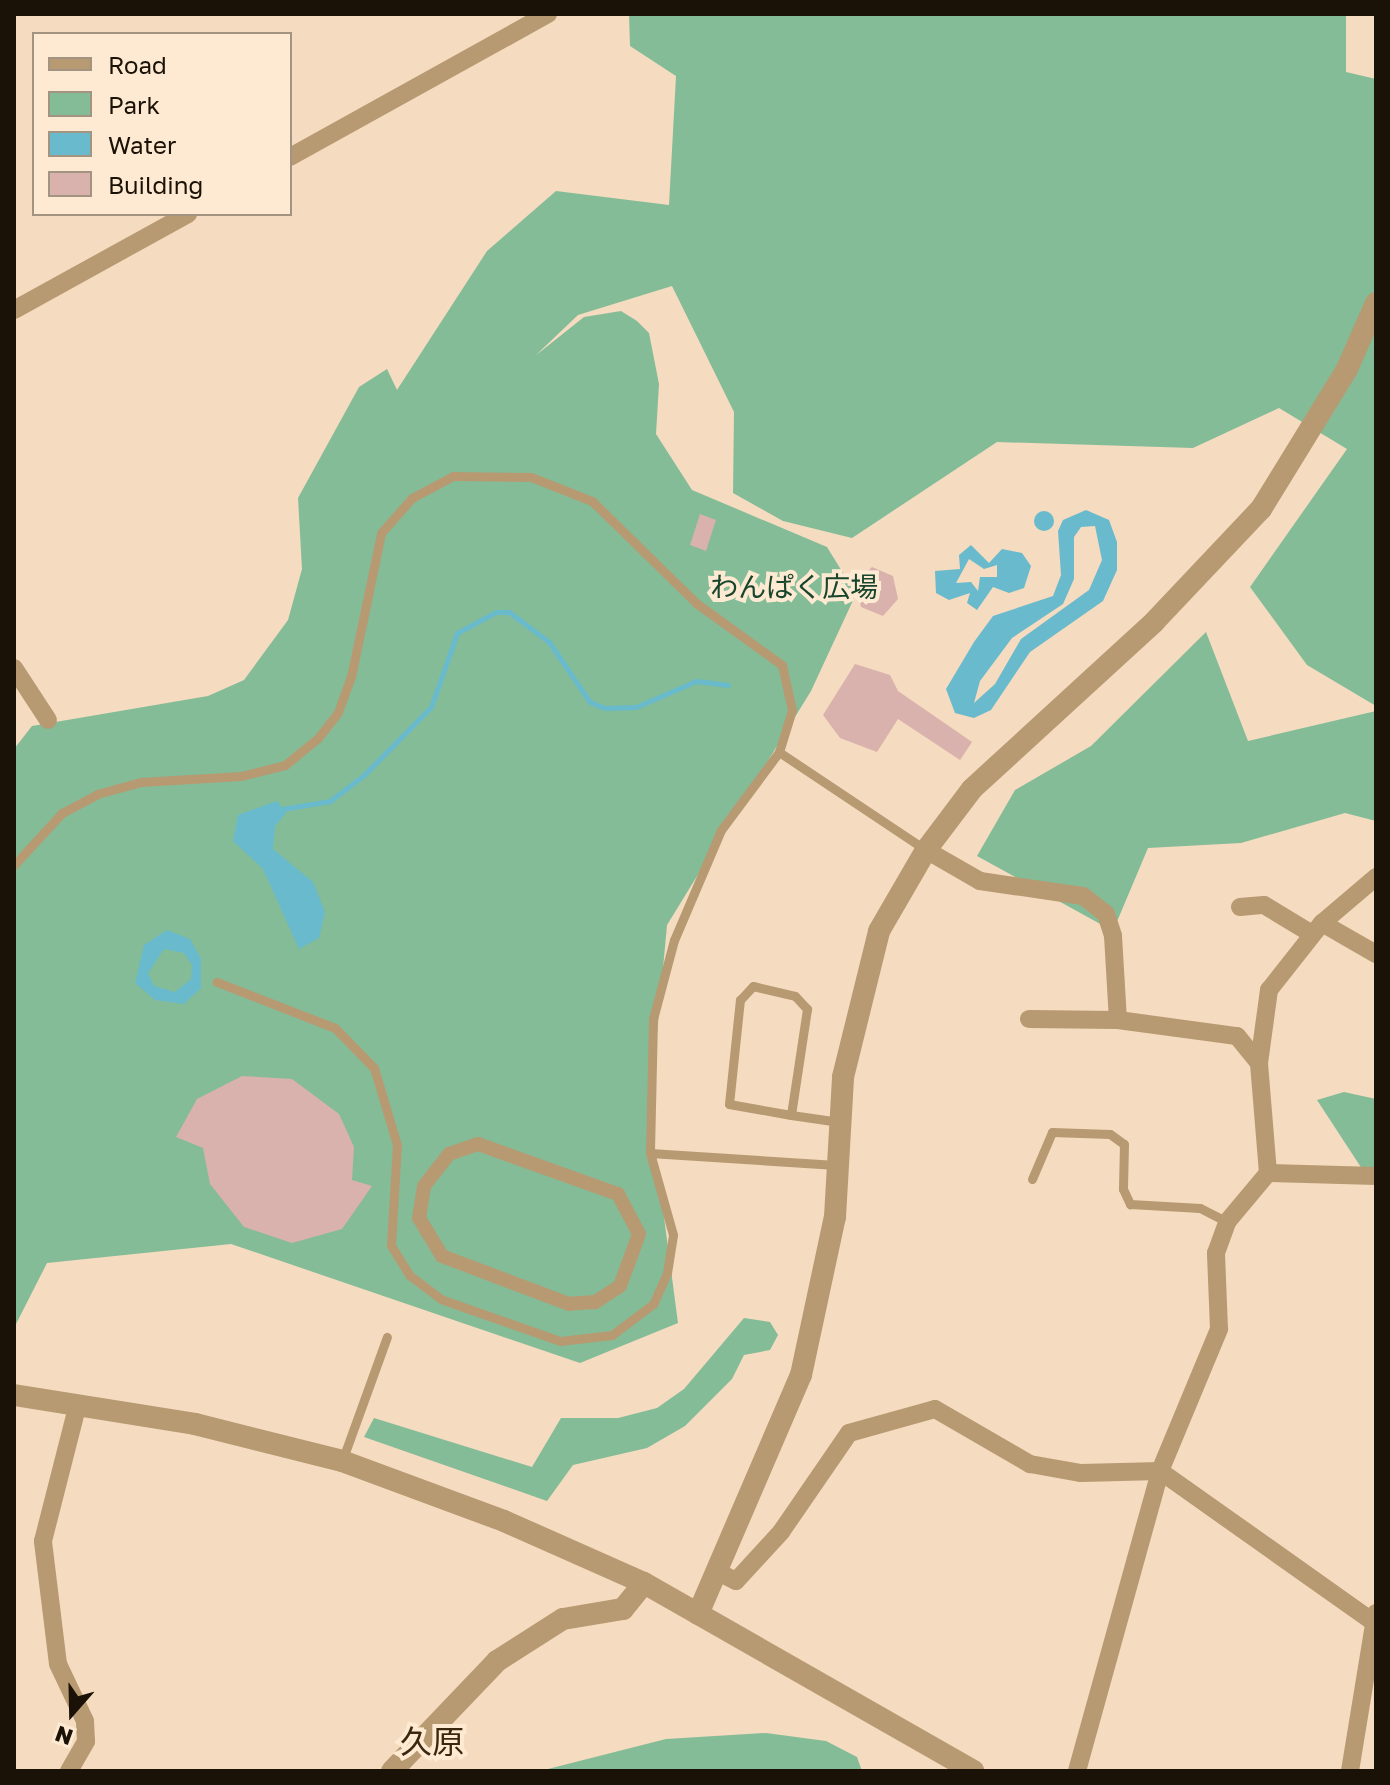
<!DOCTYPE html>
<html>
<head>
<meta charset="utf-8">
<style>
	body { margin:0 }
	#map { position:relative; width:1390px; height:1785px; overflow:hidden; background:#f5dbbf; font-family:"Golos Text","Noto Sans JP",sans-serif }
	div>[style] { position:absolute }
	.green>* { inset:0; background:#84bc98 }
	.water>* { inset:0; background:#69bacc }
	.round { border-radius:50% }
	.stream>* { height:5px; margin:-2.5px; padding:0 2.5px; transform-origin:2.5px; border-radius:2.5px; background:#69bacc }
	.building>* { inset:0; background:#d9b1ad }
	.service>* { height:9px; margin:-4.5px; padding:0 4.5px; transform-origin:4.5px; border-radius:4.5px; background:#b79a72 }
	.pedestrian>* { height:14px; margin:-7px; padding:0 7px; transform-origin:7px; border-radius:7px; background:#b79a72 }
	.minor>* { height:18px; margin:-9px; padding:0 9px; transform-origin:9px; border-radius:9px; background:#b79a72 }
	.tertiary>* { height:22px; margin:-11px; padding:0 11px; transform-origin:11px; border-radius:11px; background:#b79a72 }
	span { translate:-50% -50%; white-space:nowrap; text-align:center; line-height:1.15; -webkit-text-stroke:8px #feead2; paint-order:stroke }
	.park-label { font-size:28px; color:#17462c }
	.quarter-label { font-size:32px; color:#3b270e }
	.frame { position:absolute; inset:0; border:16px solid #1a1107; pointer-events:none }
	.legend { position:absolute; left:32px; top:32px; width:260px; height:184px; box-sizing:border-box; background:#feead2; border:2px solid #a39381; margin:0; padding:10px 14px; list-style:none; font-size:24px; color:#1a1107 }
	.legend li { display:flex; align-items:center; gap:16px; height:40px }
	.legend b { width:40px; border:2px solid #a39381 }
	.north { position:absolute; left:32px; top:1673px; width:80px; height:80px; -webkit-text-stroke:6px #feead2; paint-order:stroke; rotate:200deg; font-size:22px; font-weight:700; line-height:32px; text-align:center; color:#1a1107 }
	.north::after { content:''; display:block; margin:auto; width:28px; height:36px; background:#1a1107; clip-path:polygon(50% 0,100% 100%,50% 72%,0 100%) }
</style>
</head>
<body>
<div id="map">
	<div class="green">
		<i style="clip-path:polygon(629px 14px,1346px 14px,1346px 72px,1376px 79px,1376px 706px,1307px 665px,1250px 587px,1347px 449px,1279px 408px,1193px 448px,997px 442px,852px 538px,783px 521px,733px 493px,734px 412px,672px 286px,578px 315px,535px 356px,584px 317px,621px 311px,637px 321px,649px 333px,659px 384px,656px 434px,692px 490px,827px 547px,856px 594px,811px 691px,667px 925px,650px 1111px,678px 1323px,580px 1363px,231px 1244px,47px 1263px,14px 1328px,14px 749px,32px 726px,208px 696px,244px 680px,288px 620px,302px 569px,298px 498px,359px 387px,387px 369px,397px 390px,487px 251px,556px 191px,669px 205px,676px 76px,630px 46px)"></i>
		<i style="clip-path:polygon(1206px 632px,1248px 741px,1376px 711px,1376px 821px,1345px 813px,1241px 843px,1148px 848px,1113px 931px,977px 856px,1015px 790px,1091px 746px)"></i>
		<i style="clip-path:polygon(1344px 1092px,1376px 1099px,1376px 1177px,1368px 1178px,1317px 1100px)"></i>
		<i style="clip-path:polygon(744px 1318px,770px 1322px,778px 1335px,770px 1350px,744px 1355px,732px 1379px,685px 1426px,647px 1448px,573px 1465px,547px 1501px,364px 1437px,374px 1418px,532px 1467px,561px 1418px,618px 1418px,657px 1408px,684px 1389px)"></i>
		<i style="clip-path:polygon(766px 1733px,826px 1741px,857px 1757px,862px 1771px,540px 1771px,666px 1739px)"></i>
	</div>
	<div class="water">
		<i style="clip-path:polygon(evenodd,1086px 510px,1109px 520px,1117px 542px,1117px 570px,1103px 601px,1030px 652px,991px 710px,974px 718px,955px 713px,946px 689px,974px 642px,993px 616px,1053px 596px,1061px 575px,1058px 531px,1063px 520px,1086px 510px,1095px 526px,1102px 560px,1089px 590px,1021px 639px,995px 684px,974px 703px,980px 681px,1012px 638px,1063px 604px,1074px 579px,1074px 537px,1081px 527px,1095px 526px)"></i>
		<i class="round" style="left:1034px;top:511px;width:20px;height:20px"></i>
		<i style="clip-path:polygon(evenodd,971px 545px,989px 563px,1002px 549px,1022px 553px,1031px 566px,1024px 588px,1009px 593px,993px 587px,977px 610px,967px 603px,970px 593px,949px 600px,936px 593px,935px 571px,960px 569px,959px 555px,971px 545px,969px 559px,984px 569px,997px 565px,997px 577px,980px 577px,978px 591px,971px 582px,956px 583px,969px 559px)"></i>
		<i style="clip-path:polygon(277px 801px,286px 813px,275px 826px,273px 849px,313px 882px,325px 912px,319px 938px,299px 949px,263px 869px,233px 841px,238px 815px)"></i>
		<i style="clip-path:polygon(evenodd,167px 930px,190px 939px,201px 959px,201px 988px,184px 1004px,155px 1000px,135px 983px,144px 945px,167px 930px,164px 949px,184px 953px,192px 965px,191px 979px,175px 992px,154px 986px,148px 973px,164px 949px)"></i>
	</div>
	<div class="stream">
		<i style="left:282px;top:809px;width:49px;rotate:-9.5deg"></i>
		<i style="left:330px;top:801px;width:43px;rotate:-37.4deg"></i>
		<i style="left:364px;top:775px;width:95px;rotate:-45.4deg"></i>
		<i style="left:431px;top:707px;width:78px;rotate:-70.6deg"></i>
		<i style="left:457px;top:633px;width:44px;rotate:-28.3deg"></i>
		<i style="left:496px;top:612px;width:13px"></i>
		<i style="left:509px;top:612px;width:50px;rotate:36.9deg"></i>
		<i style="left:549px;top:642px;width:73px;rotate:55.7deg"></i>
		<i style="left:590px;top:702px;width:16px;rotate:22deg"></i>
		<i style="left:605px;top:708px;width:31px;rotate:-2deg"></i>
		<i style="left:636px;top:707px;width:65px;rotate:-23.4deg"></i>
		<i style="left:696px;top:681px;width:32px;rotate:7deg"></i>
	</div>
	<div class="building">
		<i style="clip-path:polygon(700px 514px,716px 520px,706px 551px,690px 545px)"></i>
		<i style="clip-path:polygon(872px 567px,893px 576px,898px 599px,883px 616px,861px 607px,856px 583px)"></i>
		<i style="clip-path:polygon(855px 664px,890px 675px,898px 691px,972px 742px,960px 760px,898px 719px,877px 752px,840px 738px,823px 715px)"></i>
		<i style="clip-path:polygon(242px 1076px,292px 1079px,339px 1114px,354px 1147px,352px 1180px,372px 1186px,342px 1229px,292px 1243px,244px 1227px,210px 1184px,203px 1148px,176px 1137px,197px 1099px)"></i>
	</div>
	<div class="service">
		<i style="left:779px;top:752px;width:177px;rotate:33.7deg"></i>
		<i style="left:14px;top:865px;width:71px;rotate:-47.3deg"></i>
		<i style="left:62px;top:813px;width:40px;rotate:-28deg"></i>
		<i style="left:97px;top:794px;width:46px;rotate:-15.3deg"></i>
		<i style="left:141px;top:782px;width:100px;rotate:-3.4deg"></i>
		<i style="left:241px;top:776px;width:45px;rotate:-14deg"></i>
		<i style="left:285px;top:765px;width:43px;rotate:-39.3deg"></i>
		<i style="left:318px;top:738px;width:33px;rotate:-52deg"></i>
		<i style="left:338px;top:712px;width:37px;rotate:-70deg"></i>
		<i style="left:351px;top:677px;width:147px;rotate:-78.2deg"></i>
		<i style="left:381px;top:533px;width:47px;rotate:-48.5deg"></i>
		<i style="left:412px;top:498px;width:47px;rotate:-28.2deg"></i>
		<i style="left:453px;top:476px;width:78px;rotate:0.7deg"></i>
		<i style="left:531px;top:477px;width:66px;rotate:21.5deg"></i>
		<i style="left:592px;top:501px;width:146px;rotate:44.4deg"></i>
		<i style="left:696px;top:603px;width:106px;rotate:35.8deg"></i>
		<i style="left:782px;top:665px;width:46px;rotate:77.5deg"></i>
		<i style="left:792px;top:710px;width:44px;rotate:107.2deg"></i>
		<i style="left:779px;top:752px;width:97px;rotate:126.6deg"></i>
		<i style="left:721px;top:830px;width:120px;rotate:113.1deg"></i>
		<i style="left:674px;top:940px;width:82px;rotate:104.9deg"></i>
		<i style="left:653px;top:1019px;width:134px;rotate:91.3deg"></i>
		<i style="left:650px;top:1153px;width:85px;rotate:74.3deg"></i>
		<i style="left:673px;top:1235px;width:38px;rotate:99deg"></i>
		<i style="left:667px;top:1273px;width:34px;rotate:114deg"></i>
		<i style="left:653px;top:1304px;width:51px;rotate:142.9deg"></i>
		<i style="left:612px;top:1335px;width:52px;rotate:173.4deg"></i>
		<i style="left:560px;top:1341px;width:126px;rotate:-160.6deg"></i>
		<i style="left:441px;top:1299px;width:39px;rotate:-143deg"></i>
		<i style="left:410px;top:1276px;width:36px;rotate:-122deg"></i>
		<i style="left:391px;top:1245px;width:100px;rotate:-86.6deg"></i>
		<i style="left:397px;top:1145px;width:80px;rotate:-106.6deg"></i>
		<i style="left:374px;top:1068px;width:56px;rotate:-134.3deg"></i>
		<i style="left:335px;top:1028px;width:127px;rotate:-158.7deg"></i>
		<i style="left:753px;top:986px;width:43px;rotate:13.4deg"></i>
		<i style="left:795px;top:996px;width:18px;rotate:47deg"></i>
		<i style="left:807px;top:1009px;width:107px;rotate:98.6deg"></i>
		<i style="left:791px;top:1115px;width:63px;rotate:-169.9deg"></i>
		<i style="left:729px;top:1104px;width:105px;rotate:-84deg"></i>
		<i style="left:740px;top:1000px;width:19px;rotate:-47deg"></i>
		<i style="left:791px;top:1115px;width:49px;rotate:8.3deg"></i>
		<i style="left:650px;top:1153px;width:186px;rotate:3.7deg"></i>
		<i style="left:1032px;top:1179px;width:51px;rotate:-66.9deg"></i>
		<i style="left:1052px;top:1132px;width:58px;rotate:2deg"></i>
		<i style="left:1110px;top:1134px;width:17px;rotate:36deg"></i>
		<i style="left:1124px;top:1144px;width:45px;rotate:91.3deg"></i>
		<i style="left:1123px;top:1189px;width:17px;rotate:65deg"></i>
		<i style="left:1130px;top:1204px;width:70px;rotate:3.3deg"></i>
		<i style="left:1200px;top:1208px;width:30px;rotate:27deg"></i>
		<i style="left:342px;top:1461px;width:132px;rotate:-70.1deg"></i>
	</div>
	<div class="pedestrian">
		<i style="left:478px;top:1144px;width:149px;rotate:19.7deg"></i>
		<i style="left:618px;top:1194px;width:45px;rotate:62.3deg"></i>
		<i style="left:639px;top:1234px;width:55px;rotate:110.1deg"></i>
		<i style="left:620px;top:1286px;width:30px;rotate:147deg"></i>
		<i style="left:595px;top:1302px;width:26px;rotate:176deg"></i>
		<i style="left:569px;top:1304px;width:136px;rotate:-159.3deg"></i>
		<i style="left:442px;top:1256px;width:44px;rotate:-121.2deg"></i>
		<i style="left:419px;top:1218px;width:32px;rotate:-81deg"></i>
		<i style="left:424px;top:1186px;width:41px;rotate:-52deg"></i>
		<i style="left:449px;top:1154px;width:31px;rotate:-19deg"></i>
	</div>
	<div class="minor">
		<i style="left:290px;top:157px;width:295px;rotate:-29deg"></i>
		<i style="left:14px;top:310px;width:199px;rotate:-28.9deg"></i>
		<i style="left:14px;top:668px;width:62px;rotate:56.8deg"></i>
		<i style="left:926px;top:850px;width:62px;rotate:29.9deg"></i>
		<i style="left:980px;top:881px;width:104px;rotate:8.3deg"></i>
		<i style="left:1083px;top:896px;width:29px;rotate:38deg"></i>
		<i style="left:1106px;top:914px;width:23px;rotate:72deg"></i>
		<i style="left:1113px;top:936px;width:84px;rotate:86.6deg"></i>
		<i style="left:1118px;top:1020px;width:120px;rotate:7.7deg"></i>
		<i style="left:1237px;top:1036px;width:35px;rotate:51deg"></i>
		<i style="left:1240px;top:907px;width:24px;rotate:-5deg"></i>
		<i style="left:1264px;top:905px;width:56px;rotate:31.1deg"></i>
		<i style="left:1322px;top:923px;width:62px;rotate:29.9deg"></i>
		<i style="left:1029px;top:1019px;width:89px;rotate:0.6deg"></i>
		<i style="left:1268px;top:1173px;width:110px;rotate:-94.7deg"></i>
		<i style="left:1259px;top:1063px;width:74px;rotate:-82.2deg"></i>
		<i style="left:1269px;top:990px;width:85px;rotate:-51.7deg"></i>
		<i style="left:1322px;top:923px;width:71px;rotate:-40.4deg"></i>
		<i style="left:718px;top:1572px;width:20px;rotate:27deg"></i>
		<i style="left:736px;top:1581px;width:67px;rotate:-47.4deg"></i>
		<i style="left:781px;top:1532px;width:120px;rotate:-55.5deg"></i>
		<i style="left:849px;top:1433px;width:89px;rotate:-15.6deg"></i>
		<i style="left:935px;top:1409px;width:110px;rotate:30.1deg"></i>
		<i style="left:1030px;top:1464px;width:52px;rotate:10deg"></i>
		<i style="left:1081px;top:1473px;width:79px;rotate:-1.5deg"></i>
		<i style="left:1160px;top:1471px;width:260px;rotate:35.3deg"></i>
		<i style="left:69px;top:1771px;width:34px;rotate:-60deg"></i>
		<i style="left:86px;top:1741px;width:20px;rotate:-93deg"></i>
		<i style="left:85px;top:1721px;width:63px;rotate:-115.3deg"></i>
		<i style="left:58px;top:1664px;width:124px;rotate:-97deg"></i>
		<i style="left:43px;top:1541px;width:141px;rotate:-75.7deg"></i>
		<i style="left:1077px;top:1771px;width:311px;rotate:-74.5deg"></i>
		<i style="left:1160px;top:1471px;width:154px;rotate:-67.4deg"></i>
		<i style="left:1219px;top:1329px;width:76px;rotate:-92.3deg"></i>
		<i style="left:1216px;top:1253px;width:33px;rotate:-70deg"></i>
		<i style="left:1227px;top:1222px;width:64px;rotate:-50.1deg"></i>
		<i style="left:1268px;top:1173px;width:108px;rotate:1.6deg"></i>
		<i style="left:1350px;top:1771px;width:160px;rotate:-80.7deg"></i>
	</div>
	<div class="tertiary">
		<i style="left:14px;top:1395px;width:183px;rotate:9.1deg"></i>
		<i style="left:195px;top:1424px;width:152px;rotate:14.1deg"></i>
		<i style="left:342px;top:1461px;width:173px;rotate:20.3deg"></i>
		<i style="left:504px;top:1521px;width:153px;rotate:23.9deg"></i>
		<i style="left:644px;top:1583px;width:379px;rotate:29.7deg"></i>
		<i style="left:698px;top:1614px;width:260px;rotate:-66.7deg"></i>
		<i style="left:801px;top:1375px;width:162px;rotate:-77.9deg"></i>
		<i style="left:835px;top:1217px;width:140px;rotate:-86.7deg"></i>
		<i style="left:843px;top:1077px;width:150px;rotate:-76.1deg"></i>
		<i style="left:879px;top:931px;width:94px;rotate:-59.9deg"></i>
		<i style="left:926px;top:850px;width:76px;rotate:-53deg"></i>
		<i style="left:972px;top:789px;width:247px;rotate:-42.5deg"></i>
		<i style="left:1154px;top:622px;width:156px;rotate:-46.6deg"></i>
		<i style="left:1261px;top:509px;width:164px;rotate:-58.4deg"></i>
		<i style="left:1347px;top:369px;width:72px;rotate:-66.3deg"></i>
		<i style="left:392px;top:1771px;width:152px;rotate:-46.3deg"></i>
		<i style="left:497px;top:1661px;width:78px;rotate:-32.5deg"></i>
		<i style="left:563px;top:1619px;width:61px;rotate:-9.5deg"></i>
		<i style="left:623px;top:1609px;width:33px;rotate:-51deg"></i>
	</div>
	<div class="park-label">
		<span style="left:794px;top:587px">わんぱく広場</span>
	</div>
	<div class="quarter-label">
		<span style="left:432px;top:1741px">久原</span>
	</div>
	<div class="frame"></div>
	<ul class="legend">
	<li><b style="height:10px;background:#b79a72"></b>Road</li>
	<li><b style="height:22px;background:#84bc98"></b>Park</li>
	<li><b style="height:22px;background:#69bacc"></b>Water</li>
	<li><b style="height:22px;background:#d9b1ad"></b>Building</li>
	</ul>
	<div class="north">N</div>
</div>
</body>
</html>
